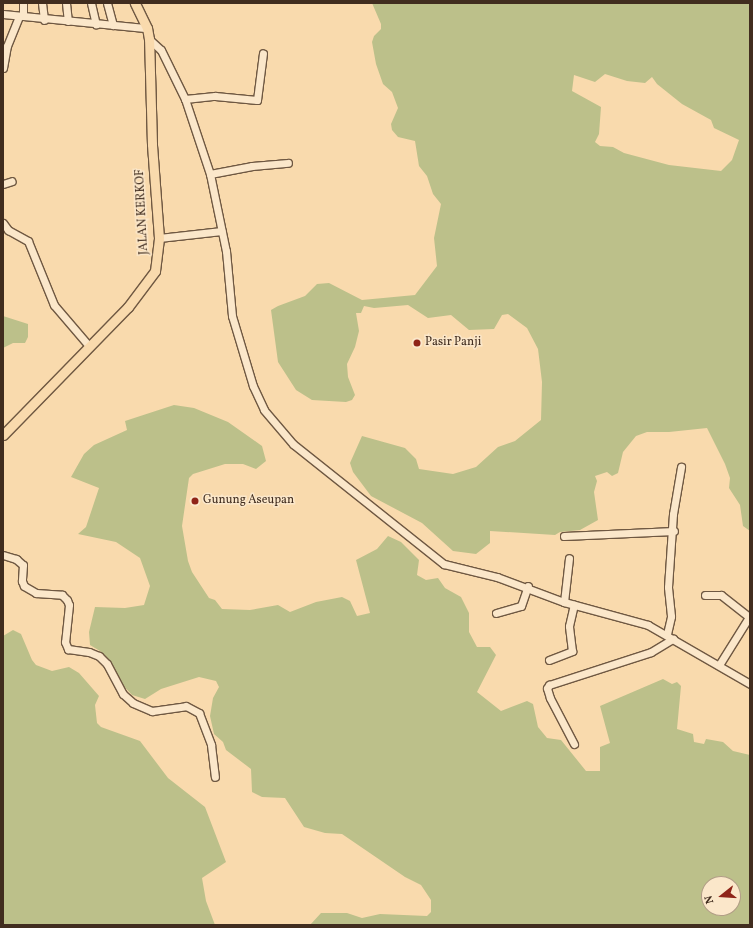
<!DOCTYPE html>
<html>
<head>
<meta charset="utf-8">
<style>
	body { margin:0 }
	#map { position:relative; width:753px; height:928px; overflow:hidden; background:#f9daad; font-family:Vollkorn,serif }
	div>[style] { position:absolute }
	.green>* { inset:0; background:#bcc08a }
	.roads { filter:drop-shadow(1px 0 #6f5842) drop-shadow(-1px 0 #6f5842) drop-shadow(0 1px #6f5842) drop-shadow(0 -1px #6f5842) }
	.minor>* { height:7px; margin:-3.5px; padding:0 3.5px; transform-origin:3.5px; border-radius:3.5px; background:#fbe7ca }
	.major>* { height:9px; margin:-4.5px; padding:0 4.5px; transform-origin:4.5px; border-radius:4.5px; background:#f9daad }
	.dots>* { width:11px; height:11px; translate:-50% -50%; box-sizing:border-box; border:2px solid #fbe7ca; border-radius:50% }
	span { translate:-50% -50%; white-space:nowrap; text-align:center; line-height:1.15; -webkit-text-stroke:3px #fbe7ca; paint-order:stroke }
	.street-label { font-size:12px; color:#412d1f }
	.poi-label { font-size:12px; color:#412d1f }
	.left { translate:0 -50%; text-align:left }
	.frame { position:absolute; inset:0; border:4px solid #412d1f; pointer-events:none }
	.north { position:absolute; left:701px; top:876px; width:40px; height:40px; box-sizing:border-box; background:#fbe7ca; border:1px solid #b19d86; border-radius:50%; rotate:253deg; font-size:11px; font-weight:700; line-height:16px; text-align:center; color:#412d1f }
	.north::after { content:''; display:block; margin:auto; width:14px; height:18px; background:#8f2418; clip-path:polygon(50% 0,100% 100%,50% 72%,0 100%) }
</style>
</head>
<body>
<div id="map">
	<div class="green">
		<i style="clip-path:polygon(evenodd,372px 3px,750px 3px,750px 531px,743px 526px,740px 505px,729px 488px,730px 478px,725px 464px,707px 428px,669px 432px,647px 432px,636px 436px,623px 452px,618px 473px,612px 476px,607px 472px,595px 476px,597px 481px,594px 492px,598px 520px,580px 530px,560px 532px,555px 535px,490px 531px,490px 543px,476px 554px,453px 551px,422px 523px,371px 496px,353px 472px,350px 463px,362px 436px,405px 448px,416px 459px,419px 469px,453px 474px,476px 467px,498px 447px,515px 441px,541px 420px,542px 382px,538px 349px,527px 328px,508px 314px,502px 315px,494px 329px,469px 330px,451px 315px,428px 318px,408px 305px,374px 308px,364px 306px,361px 313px,356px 313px,359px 331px,355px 347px,347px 364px,348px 377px,355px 395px,352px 400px,346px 402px,312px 400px,296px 390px,278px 362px,271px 310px,278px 306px,305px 296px,317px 284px,329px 283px,362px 300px,415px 295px,437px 266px,434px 238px,441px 204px,433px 194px,427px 176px,419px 166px,415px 141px,398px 137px,392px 130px,391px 124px,398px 108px,392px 92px,383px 84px,376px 64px,372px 42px,374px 36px,381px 29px,381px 24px,372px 3px,605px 74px,627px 81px,645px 83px,652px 77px,657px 84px,682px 104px,711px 120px,714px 128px,739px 140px,732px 160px,721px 171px,669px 165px,624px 153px,613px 147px,600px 146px,595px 142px,599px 134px,601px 107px,572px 91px,574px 75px,595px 82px,605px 74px)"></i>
		<i style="clip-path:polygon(3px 316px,28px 324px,28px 337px,25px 343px,13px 343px,3px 348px)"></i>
		<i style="clip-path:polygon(evenodd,174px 405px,194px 408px,228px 422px,262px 446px,266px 461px,256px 469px,243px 464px,225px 464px,193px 474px,189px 478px,182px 526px,188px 561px,192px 572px,209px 598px,215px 600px,222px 609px,250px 610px,278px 605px,290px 612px,316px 602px,342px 597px,350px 601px,357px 616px,370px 613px,356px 560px,377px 549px,388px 536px,401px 542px,419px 560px,417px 575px,426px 580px,438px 578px,445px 588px,461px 597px,469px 613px,469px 632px,477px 647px,490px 647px,496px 655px,477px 692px,501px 711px,527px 701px,533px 704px,538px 727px,547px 738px,561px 740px,586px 771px,600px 771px,600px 747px,610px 743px,600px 706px,663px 679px,672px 684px,677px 682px,681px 686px,677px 729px,693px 734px,694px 742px,704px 744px,706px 739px,723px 742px,733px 751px,750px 755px,750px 925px,310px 925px,321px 913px,347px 913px,362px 918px,380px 914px,427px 916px,431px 912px,431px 900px,421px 885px,405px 877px,342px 834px,325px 833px,304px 827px,285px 798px,262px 797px,252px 792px,251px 769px,226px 750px,223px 742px,214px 734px,210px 716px,213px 698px,219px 687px,216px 681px,199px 677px,161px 689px,145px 699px,132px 695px,119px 681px,111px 664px,100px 651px,90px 645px,89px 632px,95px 607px,125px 608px,144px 605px,150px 586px,140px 558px,116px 542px,78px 534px,86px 527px,99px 488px,71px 477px,84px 454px,94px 445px,127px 430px,125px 421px,174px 405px,709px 884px,733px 884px,733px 908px,709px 908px,709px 884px)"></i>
		<i style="clip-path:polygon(13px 630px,21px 634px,32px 660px,36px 665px,52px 671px,69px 667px,79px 673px,99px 696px,95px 705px,97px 723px,101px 727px,140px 741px,168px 778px,205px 807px,226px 862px,202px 878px,206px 901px,215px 925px,3px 925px,3px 636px)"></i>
	</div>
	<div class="roads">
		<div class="minor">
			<i style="left:23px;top:3px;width:13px;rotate:90deg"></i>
			<i style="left:42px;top:3px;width:17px;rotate:83deg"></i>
			<i style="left:66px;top:3px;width:18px;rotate:84deg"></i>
			<i style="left:91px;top:3px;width:22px;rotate:77deg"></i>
			<i style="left:107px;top:3px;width:23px;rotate:75deg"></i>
			<i style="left:3px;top:14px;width:145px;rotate:5.6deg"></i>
			<i style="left:149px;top:39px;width:16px;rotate:43deg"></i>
			<i style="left:161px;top:50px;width:55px;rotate:63.9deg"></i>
			<i style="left:185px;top:99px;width:79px;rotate:71.6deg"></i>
			<i style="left:210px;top:174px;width:79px;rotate:78.3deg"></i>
			<i style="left:226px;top:251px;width:65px;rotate:84.7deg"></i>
			<i style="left:232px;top:316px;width:73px;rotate:73.3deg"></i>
			<i style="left:253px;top:386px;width:26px;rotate:65deg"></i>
			<i style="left:264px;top:410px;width:45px;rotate:49.5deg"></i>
			<i style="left:293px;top:444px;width:193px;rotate:38.5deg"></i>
			<i style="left:444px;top:564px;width:55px;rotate:13.8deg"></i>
			<i style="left:497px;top:577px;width:72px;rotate:20.5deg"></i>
			<i style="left:564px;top:602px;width:87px;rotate:15.3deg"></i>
			<i style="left:648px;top:625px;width:118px;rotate:30deg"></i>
			<i style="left:3px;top:68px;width:22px;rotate:-80deg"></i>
			<i style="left:7px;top:46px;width:32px;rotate:-68deg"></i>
			<i style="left:185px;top:99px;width:30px;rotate:-6deg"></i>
			<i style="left:215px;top:96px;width:42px;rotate:5.4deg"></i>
			<i style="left:257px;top:100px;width:47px;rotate:-82.7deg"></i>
			<i style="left:210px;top:174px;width:43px;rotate:-10.8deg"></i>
			<i style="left:252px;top:166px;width:36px;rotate:-5deg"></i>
			<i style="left:3px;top:184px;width:9px;rotate:-18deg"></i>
			<i style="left:3px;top:223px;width:9px;rotate:54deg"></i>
			<i style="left:8px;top:230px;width:23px;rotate:29deg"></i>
			<i style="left:28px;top:241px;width:69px;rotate:67.9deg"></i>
			<i style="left:54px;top:305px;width:54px;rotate:49.5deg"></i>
			<i style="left:159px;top:238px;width:63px;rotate:-6.3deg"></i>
			<i style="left:564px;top:536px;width:110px;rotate:-2.6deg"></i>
			<i style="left:3px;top:555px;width:14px;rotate:17deg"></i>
			<i style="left:16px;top:559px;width:9px;rotate:41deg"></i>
			<i style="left:23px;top:565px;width:16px;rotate:94deg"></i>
			<i style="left:22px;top:581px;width:5px;rotate:68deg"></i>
			<i style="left:24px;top:586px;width:14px;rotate:30deg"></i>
			<i style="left:36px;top:593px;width:26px;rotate:4deg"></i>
			<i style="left:62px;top:595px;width:7px;rotate:45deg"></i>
			<i style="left:67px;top:600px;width:5px;rotate:68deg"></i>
			<i style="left:69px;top:605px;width:37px;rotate:96deg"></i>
			<i style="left:65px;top:642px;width:8px;rotate:67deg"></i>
			<i style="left:68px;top:649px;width:21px;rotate:8deg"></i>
			<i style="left:89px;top:652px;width:11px;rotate:22deg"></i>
			<i style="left:99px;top:656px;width:11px;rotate:45deg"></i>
			<i style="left:107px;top:664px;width:34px;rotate:62deg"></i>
			<i style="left:123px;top:694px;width:13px;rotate:42deg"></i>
			<i style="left:133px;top:703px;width:21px;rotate:23deg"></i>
			<i style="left:152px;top:711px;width:34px;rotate:-8deg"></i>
			<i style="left:186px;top:706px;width:15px;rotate:28deg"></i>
			<i style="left:199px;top:713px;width:34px;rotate:69deg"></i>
			<i style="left:211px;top:745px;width:32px;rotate:83deg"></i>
			<i style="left:705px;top:595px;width:16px"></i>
			<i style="left:721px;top:595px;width:36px;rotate:38deg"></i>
			<i style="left:749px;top:617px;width:57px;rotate:122deg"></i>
			<i style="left:564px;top:602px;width:44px;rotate:-83.5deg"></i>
			<i style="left:496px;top:613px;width:26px;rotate:-16deg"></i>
			<i style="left:521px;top:606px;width:21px;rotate:-71deg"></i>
			<i style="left:667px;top:634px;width:18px;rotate:-77deg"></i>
			<i style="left:671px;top:616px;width:29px;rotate:-96deg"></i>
			<i style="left:668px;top:587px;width:73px;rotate:-86.1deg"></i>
			<i style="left:673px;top:514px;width:48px;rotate:-80.3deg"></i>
			<i style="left:549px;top:660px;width:25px;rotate:-21deg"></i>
			<i style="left:572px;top:651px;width:25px;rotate:-97deg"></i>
			<i style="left:569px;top:626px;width:22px;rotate:-77deg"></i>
			<i style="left:574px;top:744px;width:52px;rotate:-117.6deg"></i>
			<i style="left:550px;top:698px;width:10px;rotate:-107deg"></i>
			<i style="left:547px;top:688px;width:4px;rotate:-56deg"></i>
			<i style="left:549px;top:685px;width:107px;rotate:-17.9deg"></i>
			<i style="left:651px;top:652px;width:26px;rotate:-31deg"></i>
		</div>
		<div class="major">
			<i style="left:3px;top:435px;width:179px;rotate:-45.7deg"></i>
			<i style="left:128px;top:307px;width:45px;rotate:-53.1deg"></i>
			<i style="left:155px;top:271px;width:33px;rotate:-83deg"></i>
			<i style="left:159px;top:238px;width:94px;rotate:-94.3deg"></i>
			<i style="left:152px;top:144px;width:105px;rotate:-91.6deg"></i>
			<i style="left:149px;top:39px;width:11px;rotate:-100deg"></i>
			<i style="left:147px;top:28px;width:28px;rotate:-116deg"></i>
		</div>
	</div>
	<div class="dots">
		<i style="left:417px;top:343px;background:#8f2418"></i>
		<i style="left:195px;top:501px;background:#8f2418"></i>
	</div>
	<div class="street-label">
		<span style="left:143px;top:212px;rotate:-93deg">JALAN KERKOF</span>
	</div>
	<div class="poi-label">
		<span class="left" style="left:425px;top:343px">Pasir Panji</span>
		<span class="left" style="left:203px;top:501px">Gunung Aseupan</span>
	</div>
	<div class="frame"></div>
	<div class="north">N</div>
</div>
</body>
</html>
